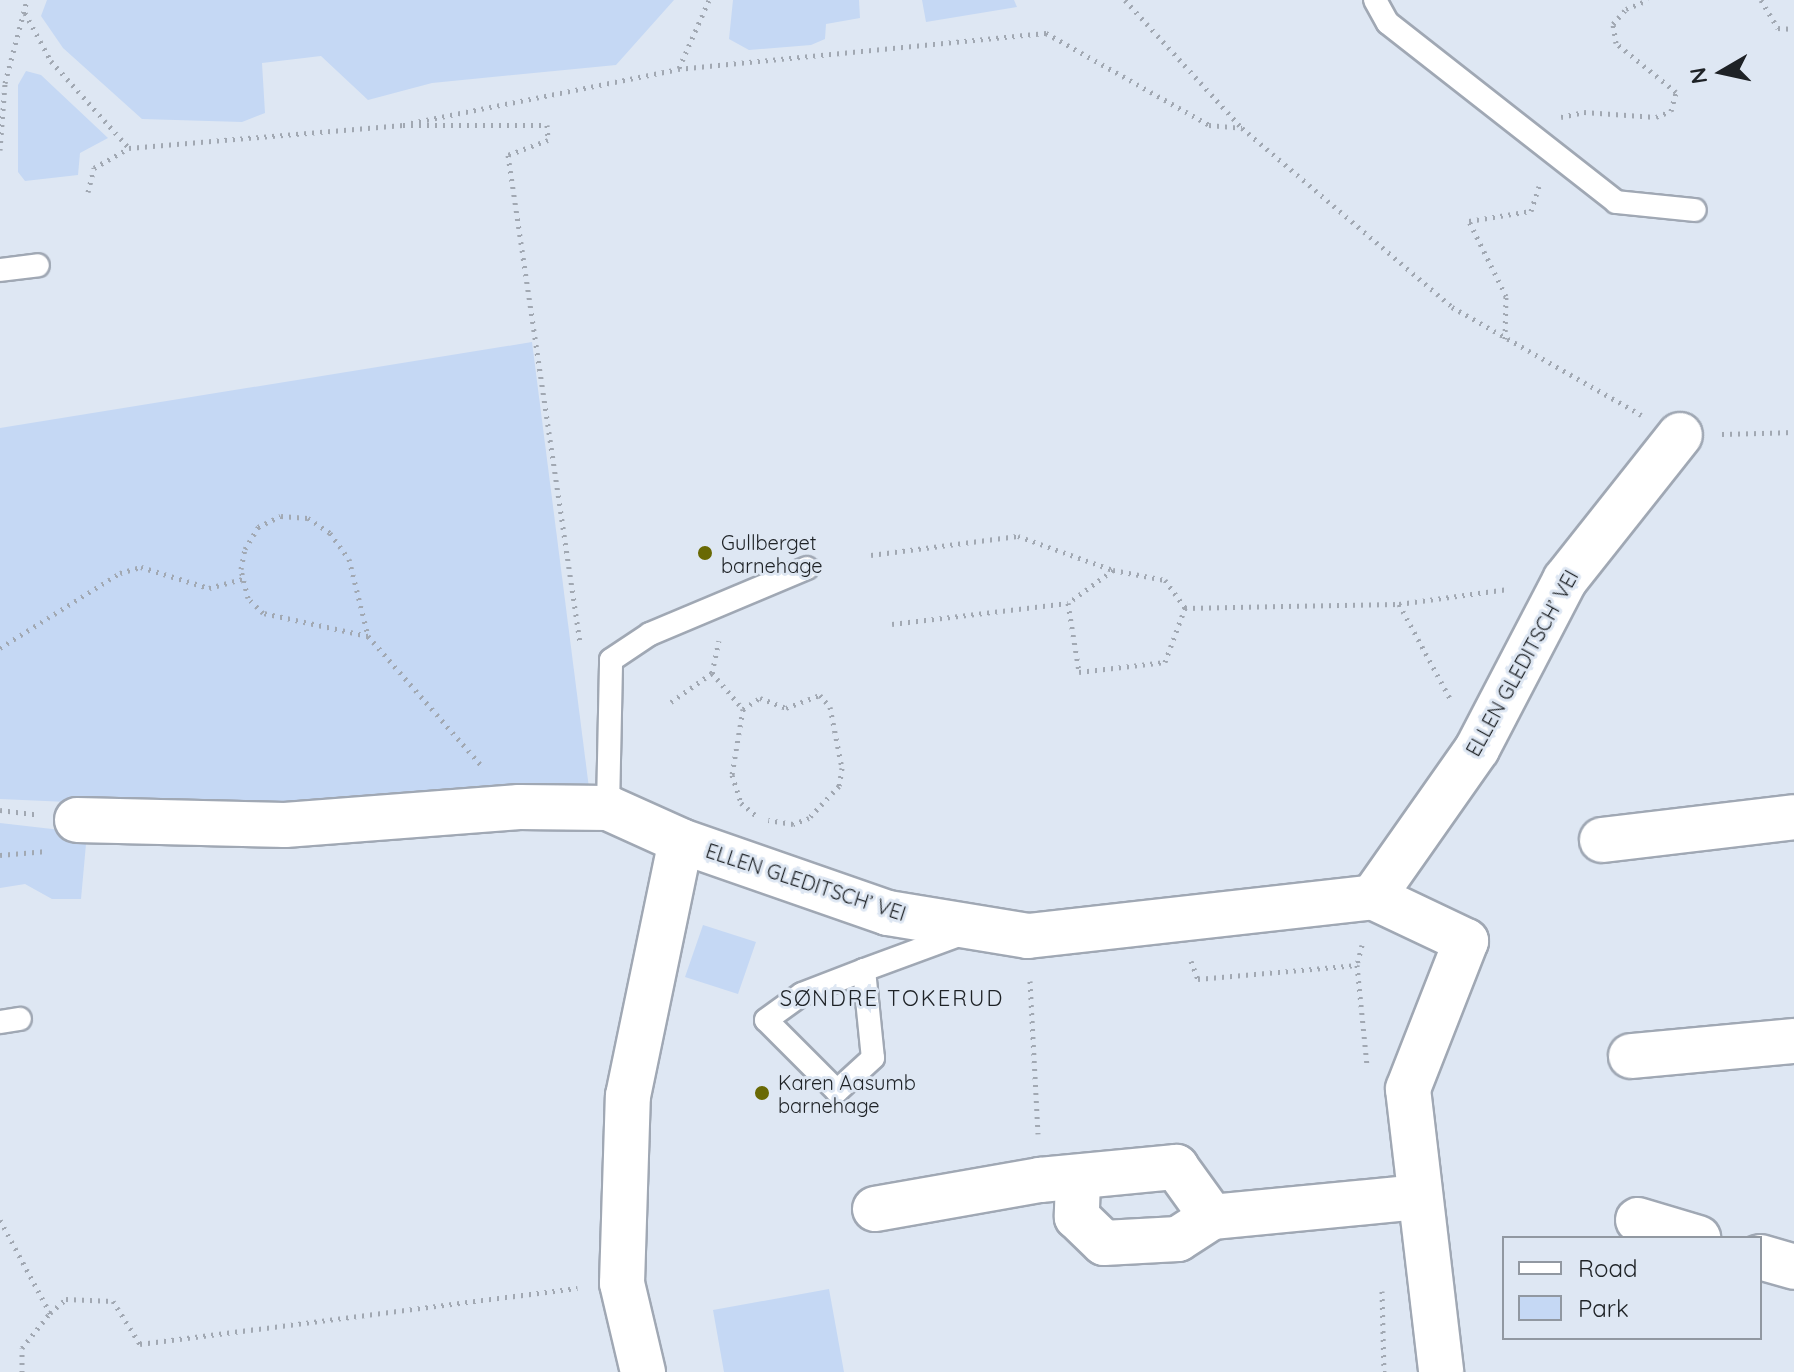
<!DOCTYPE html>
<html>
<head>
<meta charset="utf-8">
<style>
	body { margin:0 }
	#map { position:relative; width:1794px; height:1372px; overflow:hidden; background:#dee7f3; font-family:Quicksand,sans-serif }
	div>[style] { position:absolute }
	.green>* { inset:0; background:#c5d8f4 }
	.path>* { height:5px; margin-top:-2.5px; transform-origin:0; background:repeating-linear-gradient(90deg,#a1a8b2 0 2px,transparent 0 8px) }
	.roads { filter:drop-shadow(2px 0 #a0a8b4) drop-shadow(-2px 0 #a0a8b4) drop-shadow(0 2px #a0a8b4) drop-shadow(0 -2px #a0a8b4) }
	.service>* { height:22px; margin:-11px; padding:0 11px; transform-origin:11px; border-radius:11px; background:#fff }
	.minor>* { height:44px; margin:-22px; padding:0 22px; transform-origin:22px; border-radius:22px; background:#fff }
	.dots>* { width:22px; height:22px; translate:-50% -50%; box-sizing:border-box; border:4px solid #dee7f3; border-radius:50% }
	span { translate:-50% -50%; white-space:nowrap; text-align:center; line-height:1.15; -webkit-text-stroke:6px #dee7f3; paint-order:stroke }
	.poi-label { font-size:20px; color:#1e2226 }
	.left { translate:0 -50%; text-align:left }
	.street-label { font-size:20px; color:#1e2226 }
	.neighbourhood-label { font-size:22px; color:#1e2226; letter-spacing:2px }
	.legend { position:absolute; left:1502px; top:1236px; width:260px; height:104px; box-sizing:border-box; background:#dee7f3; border:2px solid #9198a1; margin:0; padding:10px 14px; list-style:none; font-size:24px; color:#1e2226 }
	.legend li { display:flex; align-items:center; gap:16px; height:40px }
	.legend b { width:40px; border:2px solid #9198a1 }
	.north { position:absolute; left:1682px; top:32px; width:80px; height:80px; -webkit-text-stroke:6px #dee7f3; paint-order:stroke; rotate:261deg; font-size:22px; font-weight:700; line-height:32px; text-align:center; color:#1e2226 }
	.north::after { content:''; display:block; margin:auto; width:28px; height:36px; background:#1e2226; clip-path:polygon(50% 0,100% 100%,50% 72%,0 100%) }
</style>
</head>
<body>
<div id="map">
	<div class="green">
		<i style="clip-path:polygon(47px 0,674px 0,616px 65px,432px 83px,368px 100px,321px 56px,262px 63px,265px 113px,242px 122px,142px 119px,63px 48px,41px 16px)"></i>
		<i style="clip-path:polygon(733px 0,859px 0,860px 18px,826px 24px,825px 39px,811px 45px,749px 50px,729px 39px)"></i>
		<i style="clip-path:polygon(922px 0,1014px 0,1017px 7px,926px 22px)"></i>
		<i style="clip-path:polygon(26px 71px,41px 75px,108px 138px,80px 153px,78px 175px,25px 181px,18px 172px,18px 85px)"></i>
		<i style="clip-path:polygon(532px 342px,589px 788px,181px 807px,0 799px,0 428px)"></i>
		<i style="clip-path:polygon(0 823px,87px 833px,81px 899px,52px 899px,25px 884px,0 888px)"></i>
		<i style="clip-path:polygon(703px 925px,756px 942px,738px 994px,685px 977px)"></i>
		<i style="clip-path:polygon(829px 1289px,844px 1372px,724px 1372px,713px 1310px)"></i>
	</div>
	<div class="path">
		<i style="left:1125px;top:0;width:173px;rotate:47.6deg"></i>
		<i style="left:1242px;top:128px;width:276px;rotate:40.4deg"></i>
		<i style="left:1452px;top:307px;width:218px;rotate:29.7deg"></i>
		<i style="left:1761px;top:0;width:33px;rotate:59deg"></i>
		<i style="left:1778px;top:28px;width:16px;rotate:4deg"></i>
		<i style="left:25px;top:13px;width:55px;rotate:61.6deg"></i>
		<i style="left:51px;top:61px;width:117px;rotate:48.1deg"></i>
		<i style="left:129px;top:148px;width:275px;rotate:-4.8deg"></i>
		<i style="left:403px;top:125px;width:144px"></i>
		<i style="left:547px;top:125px;width:15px;rotate:86deg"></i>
		<i style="left:548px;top:140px;width:43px;rotate:159.4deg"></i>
		<i style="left:508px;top:155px;width:494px;rotate:81.6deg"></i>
		<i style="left:679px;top:68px;width:74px;rotate:-66.2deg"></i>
		<i style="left:1561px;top:117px;width:24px;rotate:-12deg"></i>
		<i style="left:1584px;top:112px;width:72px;rotate:4deg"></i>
		<i style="left:1656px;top:117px;width:16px;rotate:-22deg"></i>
		<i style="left:1671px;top:111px;width:20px;rotate:-75deg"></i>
		<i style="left:1676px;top:92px;width:77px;rotate:-140.8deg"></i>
		<i style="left:1616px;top:43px;width:19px;rotate:-99deg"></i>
		<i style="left:1613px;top:24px;width:20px;rotate:-49deg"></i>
		<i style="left:1626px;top:9px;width:24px;rotate:-22deg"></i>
		<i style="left:411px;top:123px;width:272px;rotate:-11.4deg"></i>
		<i style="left:678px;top:69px;width:370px;rotate:-5.6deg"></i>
		<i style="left:1046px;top:33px;width:187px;rotate:29.4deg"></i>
		<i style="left:1209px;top:125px;width:33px;rotate:5deg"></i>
		<i style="left:0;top:150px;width:67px;rotate:-85.7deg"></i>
		<i style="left:5px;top:83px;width:86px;rotate:-75.2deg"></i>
		<i style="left:88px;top:192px;width:25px;rotate:-76deg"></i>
		<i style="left:94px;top:168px;width:40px;rotate:-29.7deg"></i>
		<i style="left:1505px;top:339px;width:43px;rotate:-88.7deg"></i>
		<i style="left:1506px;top:296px;width:84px;rotate:-116.3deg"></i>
		<i style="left:1469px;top:221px;width:63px;rotate:-9.2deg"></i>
		<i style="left:1531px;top:211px;width:26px;rotate:-72deg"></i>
		<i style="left:1722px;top:434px;width:72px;rotate:-1.6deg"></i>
		<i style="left:871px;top:555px;width:148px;rotate:-7.4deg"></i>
		<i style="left:1018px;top:536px;width:101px;rotate:19.7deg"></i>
		<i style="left:1113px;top:570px;width:53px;rotate:10.9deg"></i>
		<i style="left:1165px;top:580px;width:34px;rotate:54deg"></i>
		<i style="left:1113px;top:570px;width:56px;rotate:143.7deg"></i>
		<i style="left:1068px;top:603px;width:70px;rotate:80.9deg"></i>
		<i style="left:1079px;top:672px;width:87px;rotate:-6.6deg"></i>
		<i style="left:1165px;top:662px;width:58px;rotate:-69.7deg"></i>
		<i style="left:1185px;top:608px;width:214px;rotate:-1.1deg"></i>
		<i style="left:1399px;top:604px;width:110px;rotate:-7.8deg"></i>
		<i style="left:1399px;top:604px;width:111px;rotate:61.6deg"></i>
		<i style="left:892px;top:624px;width:177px;rotate:-6.8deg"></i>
		<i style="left:368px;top:636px;width:107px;rotate:-167.6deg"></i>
		<i style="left:263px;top:613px;width:21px;rotate:-135deg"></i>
		<i style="left:248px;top:598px;width:30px;rotate:-104deg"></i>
		<i style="left:241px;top:569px;width:20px;rotate:-79deg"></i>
		<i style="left:245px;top:549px;width:26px;rotate:-59deg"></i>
		<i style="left:258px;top:527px;width:25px;rotate:-26deg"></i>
		<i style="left:281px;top:516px;width:27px;rotate:4deg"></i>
		<i style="left:308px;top:518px;width:27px;rotate:34deg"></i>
		<i style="left:330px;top:533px;width:32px;rotate:54deg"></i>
		<i style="left:349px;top:559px;width:79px;rotate:76.1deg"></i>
		<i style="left:368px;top:636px;width:171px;rotate:48.8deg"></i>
		<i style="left:0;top:648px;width:142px;rotate:-32deg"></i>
		<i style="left:120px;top:573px;width:22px;rotate:-16deg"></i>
		<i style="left:141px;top:567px;width:71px;rotate:17.2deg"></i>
		<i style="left:209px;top:588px;width:35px;rotate:-15deg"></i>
		<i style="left:712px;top:673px;width:48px;rotate:49.3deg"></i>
		<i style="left:743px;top:709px;width:67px;rotate:99.5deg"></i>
		<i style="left:732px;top:775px;width:29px;rotate:72deg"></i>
		<i style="left:741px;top:803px;width:23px;rotate:40deg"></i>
		<i style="left:671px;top:702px;width:50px;rotate:-35.3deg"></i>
		<i style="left:712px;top:673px;width:33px;rotate:-78deg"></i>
		<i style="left:743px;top:709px;width:20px;rotate:-33deg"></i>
		<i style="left:760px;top:698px;width:28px;rotate:21deg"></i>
		<i style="left:786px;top:708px;width:36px;rotate:-21deg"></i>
		<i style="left:820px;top:695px;width:16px;rotate:50deg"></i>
		<i style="left:830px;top:707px;width:62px;rotate:78.9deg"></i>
		<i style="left:842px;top:768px;width:18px;rotate:99deg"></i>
		<i style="left:839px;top:786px;width:44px;rotate:133.2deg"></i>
		<i style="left:809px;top:818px;width:17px;rotate:159deg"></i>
		<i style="left:793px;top:824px;width:25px;rotate:-171deg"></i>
		<i style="left:0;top:810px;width:35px;rotate:7deg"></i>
		<i style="left:0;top:855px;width:47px;rotate:-4.9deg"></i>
		<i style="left:1362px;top:945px;width:21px;rotate:104deg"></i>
		<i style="left:1357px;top:965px;width:101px;rotate:84.3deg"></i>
		<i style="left:1191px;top:961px;width:19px;rotate:69deg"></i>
		<i style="left:1198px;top:979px;width:160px;rotate:-5deg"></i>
		<i style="left:1030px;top:981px;width:153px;rotate:87deg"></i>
		<i style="left:0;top:1220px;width:106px;rotate:61.7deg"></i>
		<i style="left:50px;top:1313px;width:21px;rotate:-41deg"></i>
		<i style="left:66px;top:1299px;width:47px;rotate:2.4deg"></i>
		<i style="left:113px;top:1301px;width:51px;rotate:57.9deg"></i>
		<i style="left:140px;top:1344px;width:441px;rotate:-7.3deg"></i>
		<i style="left:1382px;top:1291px;width:81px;rotate:88.6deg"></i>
		<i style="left:22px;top:1372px;width:24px;rotate:-90deg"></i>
		<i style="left:22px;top:1348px;width:45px;rotate:-51.3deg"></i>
	</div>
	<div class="roads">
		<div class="service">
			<i style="left:1375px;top:0;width:26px;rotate:61deg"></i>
			<i style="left:1388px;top:23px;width:290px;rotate:38.1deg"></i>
			<i style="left:1616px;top:202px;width:79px;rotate:5.8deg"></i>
			<i style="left:0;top:270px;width:38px;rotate:-7deg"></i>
			<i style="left:608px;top:808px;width:148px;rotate:-88.8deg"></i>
			<i style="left:611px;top:660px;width:47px;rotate:-33.7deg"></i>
			<i style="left:650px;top:634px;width:170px;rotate:-22.8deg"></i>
			<i style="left:864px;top:970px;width:88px;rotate:84.2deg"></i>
			<i style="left:873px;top:1058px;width:49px;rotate:137.5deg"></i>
			<i style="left:837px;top:1091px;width:100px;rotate:-135deg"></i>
			<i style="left:766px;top:1020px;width:44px;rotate:-35.8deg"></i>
			<i style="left:802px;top:994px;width:66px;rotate:-21.2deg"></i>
			<i style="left:864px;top:970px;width:104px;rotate:-20.2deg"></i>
			<i style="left:0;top:1022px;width:20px;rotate:-9deg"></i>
		</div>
		<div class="minor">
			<i style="left:77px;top:820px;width:208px;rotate:1.4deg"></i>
			<i style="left:285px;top:825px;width:235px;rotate:-4.4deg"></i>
			<i style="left:519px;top:807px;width:89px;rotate:0.6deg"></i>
			<i style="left:608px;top:808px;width:80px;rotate:24.3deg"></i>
			<i style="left:681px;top:841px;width:219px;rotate:19.2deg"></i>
			<i style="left:888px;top:913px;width:142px;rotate:9.3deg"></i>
			<i style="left:1028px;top:936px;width:347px;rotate:-6.4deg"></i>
			<i style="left:1373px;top:897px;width:181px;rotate:-54.9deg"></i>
			<i style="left:1477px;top:749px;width:191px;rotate:-62.5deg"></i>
			<i style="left:1565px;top:580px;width:185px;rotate:-51.6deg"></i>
			<i style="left:1602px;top:840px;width:193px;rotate:-6.8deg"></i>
			<i style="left:1373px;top:897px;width:103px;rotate:25.3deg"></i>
			<i style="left:1466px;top:941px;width:159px;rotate:111.4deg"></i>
			<i style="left:1408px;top:1089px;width:285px;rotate:83.3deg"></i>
			<i style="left:1631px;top:1056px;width:164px;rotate:-5.3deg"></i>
			<i style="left:1078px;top:1180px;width:37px;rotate:92deg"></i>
			<i style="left:1077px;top:1217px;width:37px;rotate:44deg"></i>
			<i style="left:1104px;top:1243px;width:74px;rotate:-3.1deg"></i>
			<i style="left:1178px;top:1239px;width:40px;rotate:-32.9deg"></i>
			<i style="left:1212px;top:1217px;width:209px;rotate:-5.5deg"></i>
			<i style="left:875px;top:1209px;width:168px;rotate:-10deg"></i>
			<i style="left:1040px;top:1180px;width:137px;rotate:-5.5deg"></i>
			<i style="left:1176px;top:1167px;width:62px;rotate:54.2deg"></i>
			<i style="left:1638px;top:1220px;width:63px;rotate:16.7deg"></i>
			<i style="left:1760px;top:1257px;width:35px;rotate:16deg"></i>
			<i style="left:643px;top:1372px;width:91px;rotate:-103.3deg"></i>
			<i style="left:622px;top:1283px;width:187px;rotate:-88.2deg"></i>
			<i style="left:628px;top:1096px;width:260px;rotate:-78.3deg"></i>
		</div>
	</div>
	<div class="dots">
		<i style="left:705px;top:553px;background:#696904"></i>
		<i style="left:762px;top:1093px;background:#696904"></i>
	</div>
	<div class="poi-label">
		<span class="left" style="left:721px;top:554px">Gullberget<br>barnehage</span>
		<span class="left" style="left:778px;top:1094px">Karen Aasumb<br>barnehage</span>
	</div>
	<div class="street-label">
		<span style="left:1522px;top:663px;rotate:-61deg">ELLEN GLEDITSCH’ VEI</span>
		<span style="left:806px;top:882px;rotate:18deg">ELLEN GLEDITSCH’ VEI</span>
	</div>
	<div class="neighbourhood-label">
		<span style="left:892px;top:999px">SØNDRE TOKERUD</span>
	</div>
	<ul class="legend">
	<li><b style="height:10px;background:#fff"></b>Road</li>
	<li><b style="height:22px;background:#c5d8f4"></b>Park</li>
	</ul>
	<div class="north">N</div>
</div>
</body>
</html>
